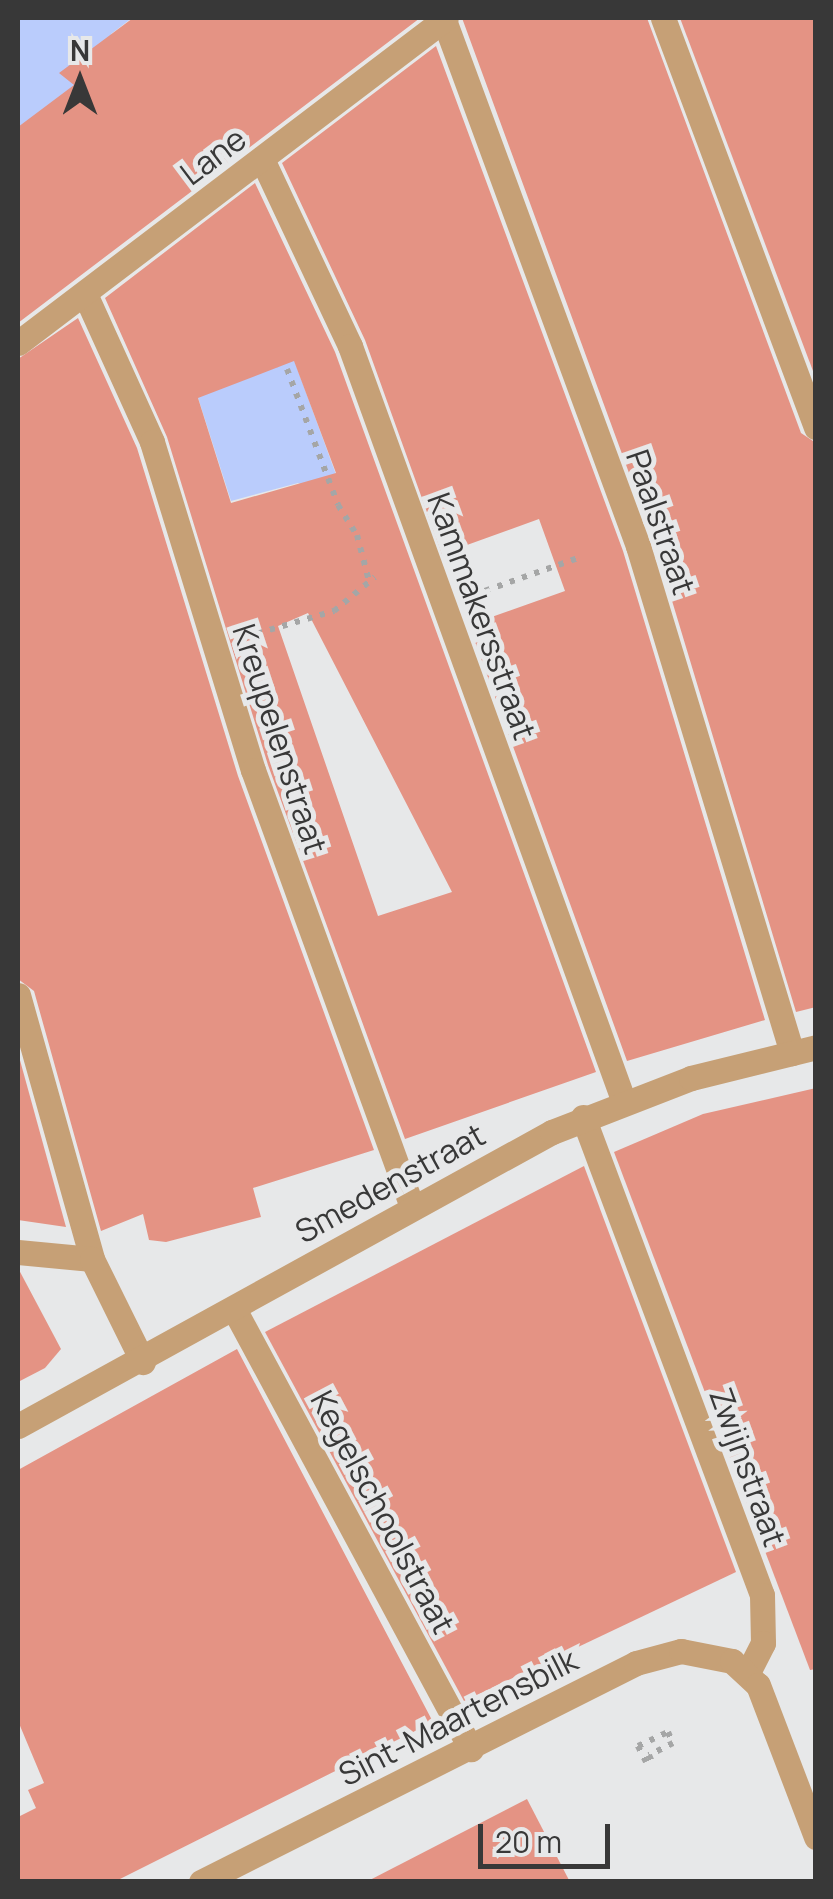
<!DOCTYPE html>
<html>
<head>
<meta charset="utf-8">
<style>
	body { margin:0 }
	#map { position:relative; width:833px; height:1899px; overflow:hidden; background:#e7e8e9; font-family:Manrope,sans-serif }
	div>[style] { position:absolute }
	.green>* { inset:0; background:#baccfc }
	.building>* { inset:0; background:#e49384 }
	.path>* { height:6px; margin-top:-3px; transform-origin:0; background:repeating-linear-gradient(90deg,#a5a6a6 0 5px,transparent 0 13px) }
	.street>* { height:25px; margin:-12.5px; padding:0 12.5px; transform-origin:12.5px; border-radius:12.5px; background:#c6a076 }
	span { translate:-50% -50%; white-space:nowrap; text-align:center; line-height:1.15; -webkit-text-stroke:10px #e7e8e9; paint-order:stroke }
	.street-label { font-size:32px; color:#383838 }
	.frame { position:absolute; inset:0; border:20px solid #383838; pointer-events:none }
	.north { position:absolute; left:30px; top:30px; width:100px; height:100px; -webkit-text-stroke:8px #e7e8e9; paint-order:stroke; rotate:0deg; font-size:28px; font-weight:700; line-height:40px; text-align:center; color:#383838 }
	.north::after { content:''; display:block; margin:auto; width:35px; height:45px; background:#383838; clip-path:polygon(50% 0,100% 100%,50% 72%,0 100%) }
	.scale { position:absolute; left:478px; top:1824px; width:132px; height:45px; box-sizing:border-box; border:5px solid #383838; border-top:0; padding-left:12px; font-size:30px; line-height:35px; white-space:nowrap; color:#383838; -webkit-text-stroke:8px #e7e8e9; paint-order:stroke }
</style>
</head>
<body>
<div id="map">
	<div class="green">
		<i style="clip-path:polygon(18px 18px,132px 18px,111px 34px,122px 49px,36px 192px,18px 205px)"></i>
		<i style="clip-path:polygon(293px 357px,345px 499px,298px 483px,231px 501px,193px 382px)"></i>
	</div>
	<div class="building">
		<i style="clip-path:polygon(133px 18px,420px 18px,18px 323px,18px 127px,74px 85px,59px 73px)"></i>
		<i style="clip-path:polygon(462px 18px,647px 18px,801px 433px,816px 443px,816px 1007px,796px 1012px,654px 541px)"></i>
		<i style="clip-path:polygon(680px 18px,816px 18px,816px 379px)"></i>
		<i style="clip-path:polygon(436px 46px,623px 551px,765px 1020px,627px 1061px,469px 625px,565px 591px,539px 519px,442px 554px,365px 340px,282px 163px)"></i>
		<i style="clip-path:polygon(evenodd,255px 183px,335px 352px,596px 1072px,405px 1139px,268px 765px,167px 437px,105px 298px,255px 183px,294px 361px,336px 473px,231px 503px,198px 398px,294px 361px,255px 183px,308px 613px,452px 892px,378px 916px,278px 626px,308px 613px)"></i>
		<i style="clip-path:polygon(78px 318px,137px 448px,238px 776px,374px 1150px,253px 1188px,261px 1217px,166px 1242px,149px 1240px,143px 1214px,101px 1231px,34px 991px,18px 979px,18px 359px)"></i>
		<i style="clip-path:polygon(18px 1053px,66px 1227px,18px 1220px)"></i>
		<i style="clip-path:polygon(816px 1088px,816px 1669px,810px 1670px,614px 1152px,703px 1114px)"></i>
		<i style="clip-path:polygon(584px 1166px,736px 1572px,464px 1701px,265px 1332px)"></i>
		<i style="clip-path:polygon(18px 1268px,61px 1349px,45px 1368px,18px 1382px)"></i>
		<i style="clip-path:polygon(237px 1349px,433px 1722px,114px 1882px,18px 1882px,18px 1817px,36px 1808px,28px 1790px,44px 1783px,18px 1721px,18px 1470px)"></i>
		<i style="clip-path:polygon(527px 1799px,570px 1882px,366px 1882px)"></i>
	</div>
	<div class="path">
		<i style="left:287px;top:369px;width:145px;rotate:69.4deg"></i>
		<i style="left:338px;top:505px;width:36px;rotate:58deg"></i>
		<i style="left:357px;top:535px;width:48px;rotate:75.4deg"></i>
		<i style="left:473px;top:595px;width:111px;rotate:-19.4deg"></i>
		<i style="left:245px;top:637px;width:93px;rotate:-16.3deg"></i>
		<i style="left:334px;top:611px;width:53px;rotate:-39.7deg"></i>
		<i style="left:646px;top:1762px;width:18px;rotate:-117deg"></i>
		<i style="left:638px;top:1746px;width:33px;rotate:-25deg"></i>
		<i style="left:668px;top:1732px;width:12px;rotate:66deg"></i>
		<i style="left:673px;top:1743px;width:27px;rotate:153deg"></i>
		<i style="left:649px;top:1755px;width:8px;rotate:67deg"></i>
	</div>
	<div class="street">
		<i style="left:663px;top:18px;width:437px;rotate:69.5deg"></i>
		<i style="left:444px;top:20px;width:561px;rotate:69.75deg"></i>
		<i style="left:638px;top:546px;width:530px;rotate:73.1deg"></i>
		<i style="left:262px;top:159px;width:207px;rotate:64.8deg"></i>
		<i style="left:350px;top:346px;width:804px;rotate:70.08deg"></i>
		<i style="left:85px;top:294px;width:162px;rotate:65.6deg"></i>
		<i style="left:152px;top:442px;width:343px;rotate:72.9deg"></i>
		<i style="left:253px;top:770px;width:464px;rotate:70deg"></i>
		<i style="left:18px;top:343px;width:537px;rotate:-37.21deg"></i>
		<i style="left:18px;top:995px;width:274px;rotate:74.3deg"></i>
		<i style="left:583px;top:1117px;width:510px;rotate:69.47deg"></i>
		<i style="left:762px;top:1595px;width:48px;rotate:88.8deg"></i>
		<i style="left:763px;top:1643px;width:33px;rotate:117deg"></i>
		<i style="left:18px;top:1252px;width:74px;rotate:5.4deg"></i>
		<i style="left:92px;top:1259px;width:115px;rotate:63.7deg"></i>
		<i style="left:234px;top:1309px;width:500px;rotate:61.7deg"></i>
		<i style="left:18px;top:1426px;width:610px;rotate:-28.84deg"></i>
		<i style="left:552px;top:1132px;width:149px;rotate:-21.2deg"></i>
		<i style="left:691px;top:1078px;width:129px;rotate:-13.9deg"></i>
		<i style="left:201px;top:1882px;width:487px;rotate:-26.7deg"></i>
		<i style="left:636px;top:1663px;width:47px;rotate:-14.9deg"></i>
		<i style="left:681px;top:1651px;width:52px;rotate:11.1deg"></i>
		<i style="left:732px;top:1661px;width:35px;rotate:43deg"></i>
		<i style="left:758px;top:1685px;width:163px;rotate:69.1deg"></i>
	</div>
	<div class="street-label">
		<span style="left:213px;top:156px;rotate:-37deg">Lane</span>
		<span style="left:661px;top:522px;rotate:71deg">Paalstraat</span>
		<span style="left:482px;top:616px;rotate:70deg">Kammakersstraat</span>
		<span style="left:280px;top:739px;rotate:72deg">Kreupelenstraat</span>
		<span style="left:390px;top:1183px;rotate:-29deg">Smedenstraat</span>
		<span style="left:748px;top:1467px;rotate:70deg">Zwijnstraat</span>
		<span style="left:383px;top:1512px;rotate:62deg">Kegelschoolstraat</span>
		<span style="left:458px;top:1717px;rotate:-27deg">Sint-Maartensbilk</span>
	</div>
	<div class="frame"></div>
	<div class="north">N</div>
	<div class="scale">20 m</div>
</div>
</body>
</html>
